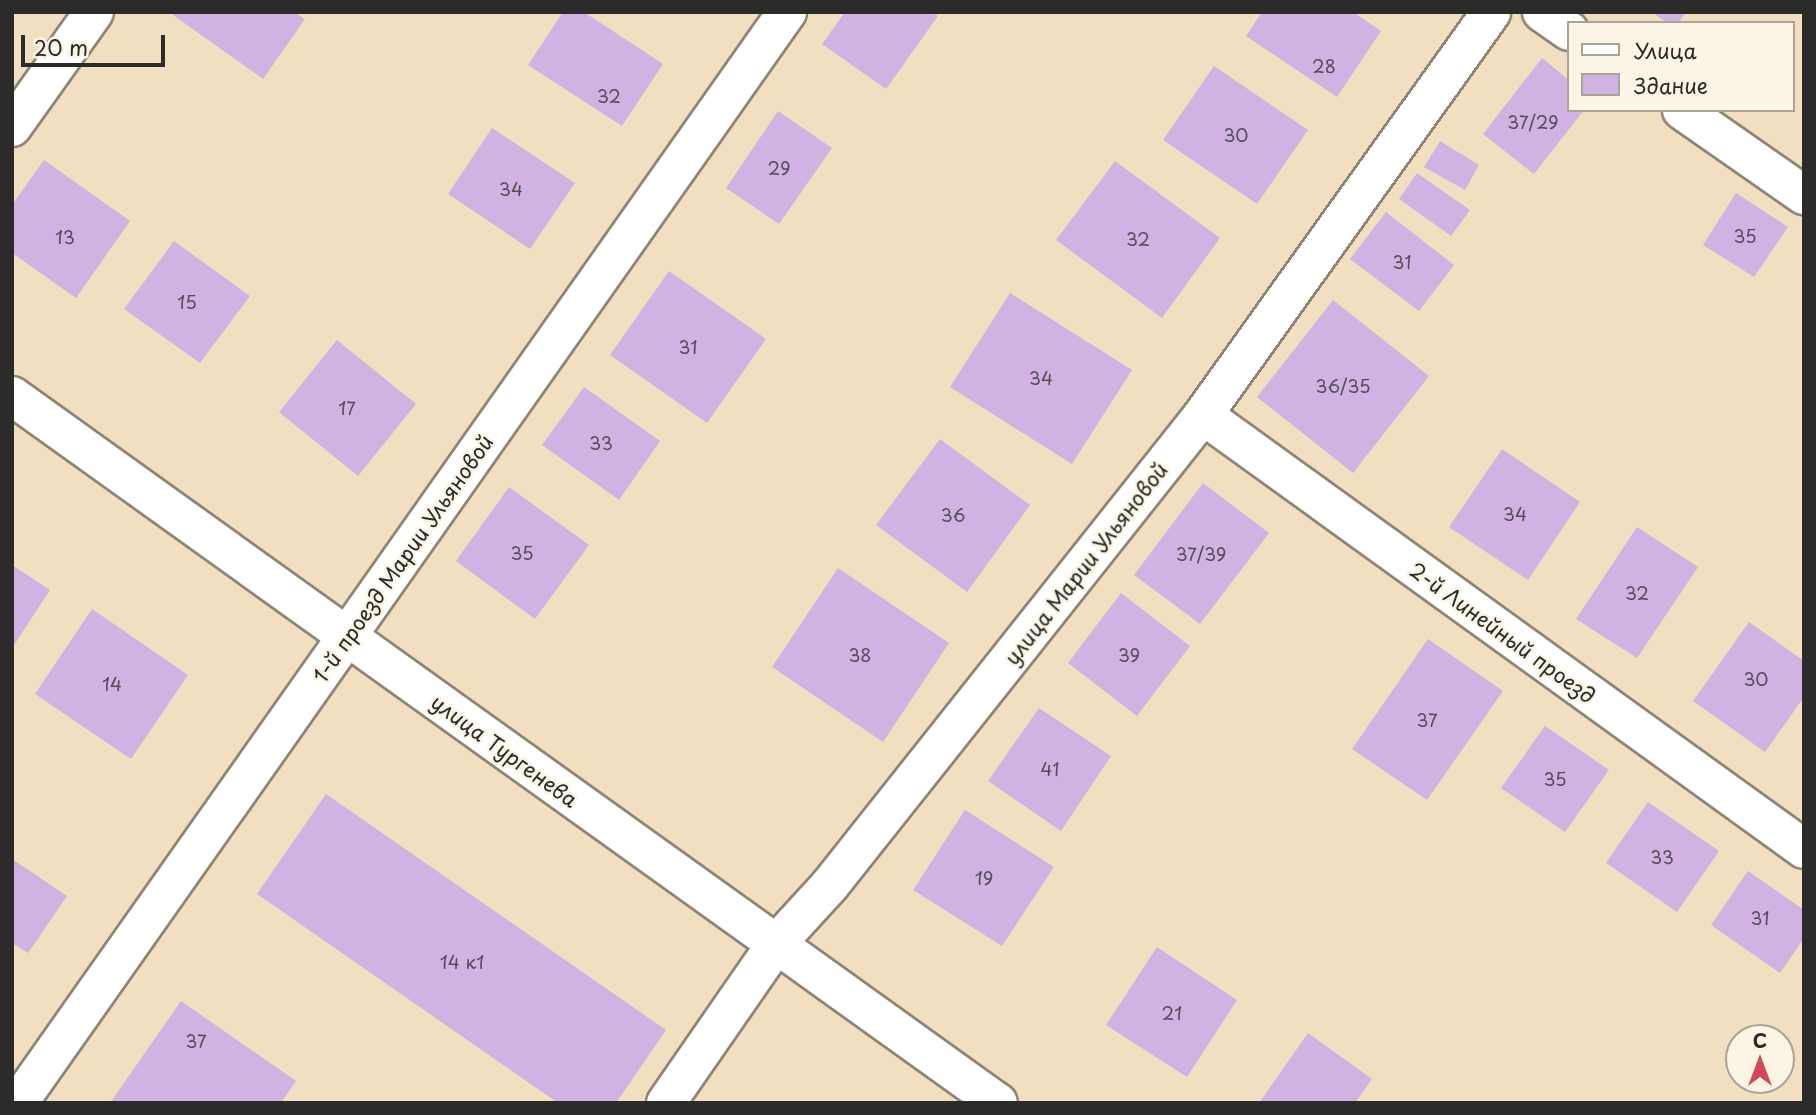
<!DOCTYPE html>
<html>
<head>
<meta charset="utf-8">
<style>
	body { margin:0 }
	#map { position:relative; width:1816px; height:1115px; overflow:hidden; background:#f2dfc0; font-family:"Playpen Sans",sans-serif }
	div>[style] { position:absolute }
	.building>* { inset:0; background:#d2b2e2 }
	.roads { filter:drop-shadow(2px 0 #8e8576) drop-shadow(-2px 0 #8e8576) drop-shadow(0 2px #8e8576) drop-shadow(0 -2px #8e8576) }
	.minor>* { height:38px; margin:-19px; padding:0 19px; transform-origin:19px; border-radius:19px; background:#fff }
	span { translate:-50% -50%; white-space:nowrap; text-align:center; line-height:1.15; -webkit-text-stroke:5px #fcf5e5; paint-order:stroke }
	.number-label { font-size:18px; color:#554d59 }
	.number-label span { -webkit-text-stroke-width:0 }
	.street-label { font-size:21px; color:#2b2b2b }
	.frame { position:absolute; inset:0; border:14px solid #2b2b2b; pointer-events:none }
	.legend { position:absolute; left:1567px; top:21px; width:228px; height:91px; box-sizing:border-box; background:#fcf5e5; border:2px solid #a8a49b; margin:0; padding:9px 12px; list-style:none; font-size:21px; color:#2b2b2b }
	.legend li { display:flex; align-items:center; gap:14px; height:35px }
	.legend b { width:35px; border:2px solid #a8a49b }
	.north { position:absolute; left:1725px; top:1024px; width:70px; height:70px; box-sizing:border-box; background:#fcf5e5; border:2px solid #a8a49b; border-radius:50%; rotate:0deg; font-size:19px; font-weight:700; line-height:28px; text-align:center; color:#2b2b2b }
	.north::after { content:''; display:block; margin:auto; width:24px; height:32px; background:#d1495b; clip-path:polygon(50% 0,100% 100%,50% 72%,0 100%) }
	.scale { position:absolute; left:21px; top:35px; width:144px; height:32px; box-sizing:border-box; border:4px solid #2b2b2b; border-top:0; padding-left:9px; font-size:21px; line-height:24px; white-space:nowrap; color:#2b2b2b; -webkit-text-stroke:5px #fcf5e5; paint-order:stroke }
</style>
</head>
<body>
<div id="map">
	<div class="building">
		<i style="clip-path:polygon(169px 12px,294px 12px,305px 19px,263px 79px)"></i>
		<i style="clip-path:polygon(563px 12px,584px 12px,663px 64px,622px 126px,528px 65px)"></i>
		<i style="clip-path:polygon(845px 12px,932px 12px,938px 16px,886px 89px,822px 44px)"></i>
		<i style="clip-path:polygon(1262px 12px,1353px 12px,1381px 31px,1337px 97px,1246px 36px)"></i>
		<i style="clip-path:polygon(1652px 12px,1686px 12px,1678px 23px,1667px 23px)"></i>
		<i style="clip-path:polygon(1542px 58px,1569px 80px,1569px 110px,1584px 110px,1534px 174px,1483px 134px)"></i>
		<i style="clip-path:polygon(1214px 66px,1308px 130px,1257px 204px,1163px 140px)"></i>
		<i style="clip-path:polygon(778px 111px,832px 148px,779px 224px,726px 188px)"></i>
		<i style="clip-path:polygon(492px 128px,575px 183px,530px 249px,448px 194px)"></i>
		<i style="clip-path:polygon(1440px 141px,1479px 165px,1465px 190px,1424px 167px)"></i>
		<i style="clip-path:polygon(44px 160px,130px 221px,76px 298px,12px 253px,12px 205px)"></i>
		<i style="clip-path:polygon(1115px 161px,1220px 238px,1162px 318px,1056px 240px)"></i>
		<i style="clip-path:polygon(1417px 173px,1470px 210px,1451px 236px,1399px 199px)"></i>
		<i style="clip-path:polygon(1736px 193px,1788px 227px,1754px 277px,1703px 245px)"></i>
		<i style="clip-path:polygon(1386px 212px,1454px 265px,1419px 311px,1350px 259px)"></i>
		<i style="clip-path:polygon(174px 241px,250px 296px,200px 363px,124px 309px)"></i>
		<i style="clip-path:polygon(669px 271px,766px 339px,707px 423px,610px 355px)"></i>
		<i style="clip-path:polygon(1010px 293px,1132px 370px,1072px 464px,950px 387px)"></i>
		<i style="clip-path:polygon(1333px 300px,1429px 376px,1353px 473px,1257px 397px)"></i>
		<i style="clip-path:polygon(337px 340px,416px 404px,358px 476px,279px 412px)"></i>
		<i style="clip-path:polygon(584px 387px,660px 441px,619px 500px,542px 445px)"></i>
		<i style="clip-path:polygon(940px 439px,1030px 505px,967px 592px,876px 525px)"></i>
		<i style="clip-path:polygon(1502px 449px,1580px 502px,1528px 580px,1449px 527px)"></i>
		<i style="clip-path:polygon(1203px 483px,1269px 533px,1200px 624px,1134px 575px)"></i>
		<i style="clip-path:polygon(509px 487px,589px 545px,535px 619px,456px 561px)"></i>
		<i style="clip-path:polygon(1637px 527px,1698px 567px,1637px 658px,1576px 619px)"></i>
		<i style="clip-path:polygon(12px 565px,50px 590px,12px 648px)"></i>
		<i style="clip-path:polygon(838px 568px,949px 643px,883px 742px,772px 667px)"></i>
		<i style="clip-path:polygon(1121px 593px,1190px 646px,1137px 716px,1068px 663px)"></i>
		<i style="clip-path:polygon(92px 609px,188px 675px,131px 759px,35px 694px)"></i>
		<i style="clip-path:polygon(1749px 622px,1804px 661px,1804px 697px,1765px 752px,1693px 701px)"></i>
		<i style="clip-path:polygon(1428px 639px,1503px 691px,1427px 800px,1352px 749px)"></i>
		<i style="clip-path:polygon(1039px 708px,1111px 756px,1061px 831px,988px 781px)"></i>
		<i style="clip-path:polygon(1545px 726px,1609px 770px,1565px 832px,1501px 788px)"></i>
		<i style="clip-path:polygon(326px 794px,666px 1030px,616px 1103px,558px 1103px,257px 894px)"></i>
		<i style="clip-path:polygon(1648px 802px,1719px 851px,1677px 912px,1606px 863px)"></i>
		<i style="clip-path:polygon(965px 810px,1054px 867px,1002px 946px,913px 890px)"></i>
		<i style="clip-path:polygon(12px 859px,67px 896px,28px 953px,12px 943px)"></i>
		<i style="clip-path:polygon(1748px 871px,1804px 910px,1804px 938px,1780px 973px,1711px 925px)"></i>
		<i style="clip-path:polygon(1157px 947px,1237px 1000px,1187px 1077px,1106px 1025px)"></i>
		<i style="clip-path:polygon(181px 1001px,296px 1081px,281px 1103px,110px 1103px)"></i>
		<i style="clip-path:polygon(1308px 1033px,1372px 1079px,1355px 1103px,1259px 1103px)"></i>
	</div>
	<div class="roads">
		<div class="minor">
			<i style="left:1542px;top:12px;width:33px;rotate:35deg"></i>
			<i style="left:1682px;top:110px;width:149px;rotate:34.9deg"></i>
			<i style="left:12px;top:127px;width:141px;rotate:-54.5deg"></i>
			<i style="left:12px;top:396px;width:1213px;rotate:35.64deg"></i>
			<i style="left:1203px;top:415px;width:741px;rotate:35.83deg"></i>
			<i style="left:18px;top:1103px;width:1335px;rotate:-54.82deg"></i>
			<i style="left:666px;top:1103px;width:193px;rotate:-55.3deg"></i>
			<i style="left:776px;top:944px;width:80px;rotate:-47.5deg"></i>
			<i style="left:830px;top:885px;width:600px;rotate:-51.56deg"></i>
			<i style="left:1203px;top:415px;width:495px;rotate:-54.4deg"></i>
		</div>
	</div>
	<div class="number-label">
		<span style="left:1324px;top:66px">28</span>
		<span style="left:609px;top:96px">32</span>
		<span style="left:1533px;top:122px">37/29</span>
		<span style="left:1236px;top:135px">30</span>
		<span style="left:779px;top:168px">29</span>
		<span style="left:511px;top:189px">34</span>
		<span style="left:1745px;top:236px">35</span>
		<span style="left:65px;top:237px">13</span>
		<span style="left:1138px;top:239px">32</span>
		<span style="left:1402px;top:262px">31</span>
		<span style="left:187px;top:302px">15</span>
		<span style="left:688px;top:347px">31</span>
		<span style="left:1041px;top:378px">34</span>
		<span style="left:1343px;top:386px">36/35</span>
		<span style="left:347px;top:408px">17</span>
		<span style="left:601px;top:443px">33</span>
		<span style="left:1515px;top:514px">34</span>
		<span style="left:953px;top:515px">36</span>
		<span style="left:522px;top:553px">35</span>
		<span style="left:1201px;top:554px">37/39</span>
		<span style="left:1637px;top:593px">32</span>
		<span style="left:860px;top:655px">38</span>
		<span style="left:1129px;top:655px">39</span>
		<span style="left:1756px;top:679px">30</span>
		<span style="left:112px;top:684px">14</span>
		<span style="left:1427px;top:720px">37</span>
		<span style="left:1050px;top:769px">41</span>
		<span style="left:1555px;top:779px">35</span>
		<span style="left:1662px;top:857px">33</span>
		<span style="left:984px;top:878px">19</span>
		<span style="left:1760px;top:918px">31</span>
		<span style="left:462px;top:962px">14 к1</span>
		<span style="left:1172px;top:1013px">21</span>
		<span style="left:196px;top:1041px">37</span>
	</div>
	<div class="street-label">
		<span style="left:402px;top:558px;rotate:-55deg">1-й проезд Марии Ульяновой</span>
		<span style="left:1085px;top:563px;rotate:-52deg">улица Марии Ульяновой</span>
		<span style="left:1503px;top:632px;rotate:36deg">2-й Линейный проезд</span>
		<span style="left:505px;top:750px;rotate:36deg">улица Тургенева</span>
	</div>
	<div class="frame"></div>
	<ul class="legend">
	<li><b style="height:9px;background:#fff"></b>Улица</li>
	<li><b style="height:19px;background:#d2b2e2"></b>Здание</li>
	</ul>
	<div class="north">С</div>
	<div class="scale">20 m</div>
</div>
</body>
</html>
